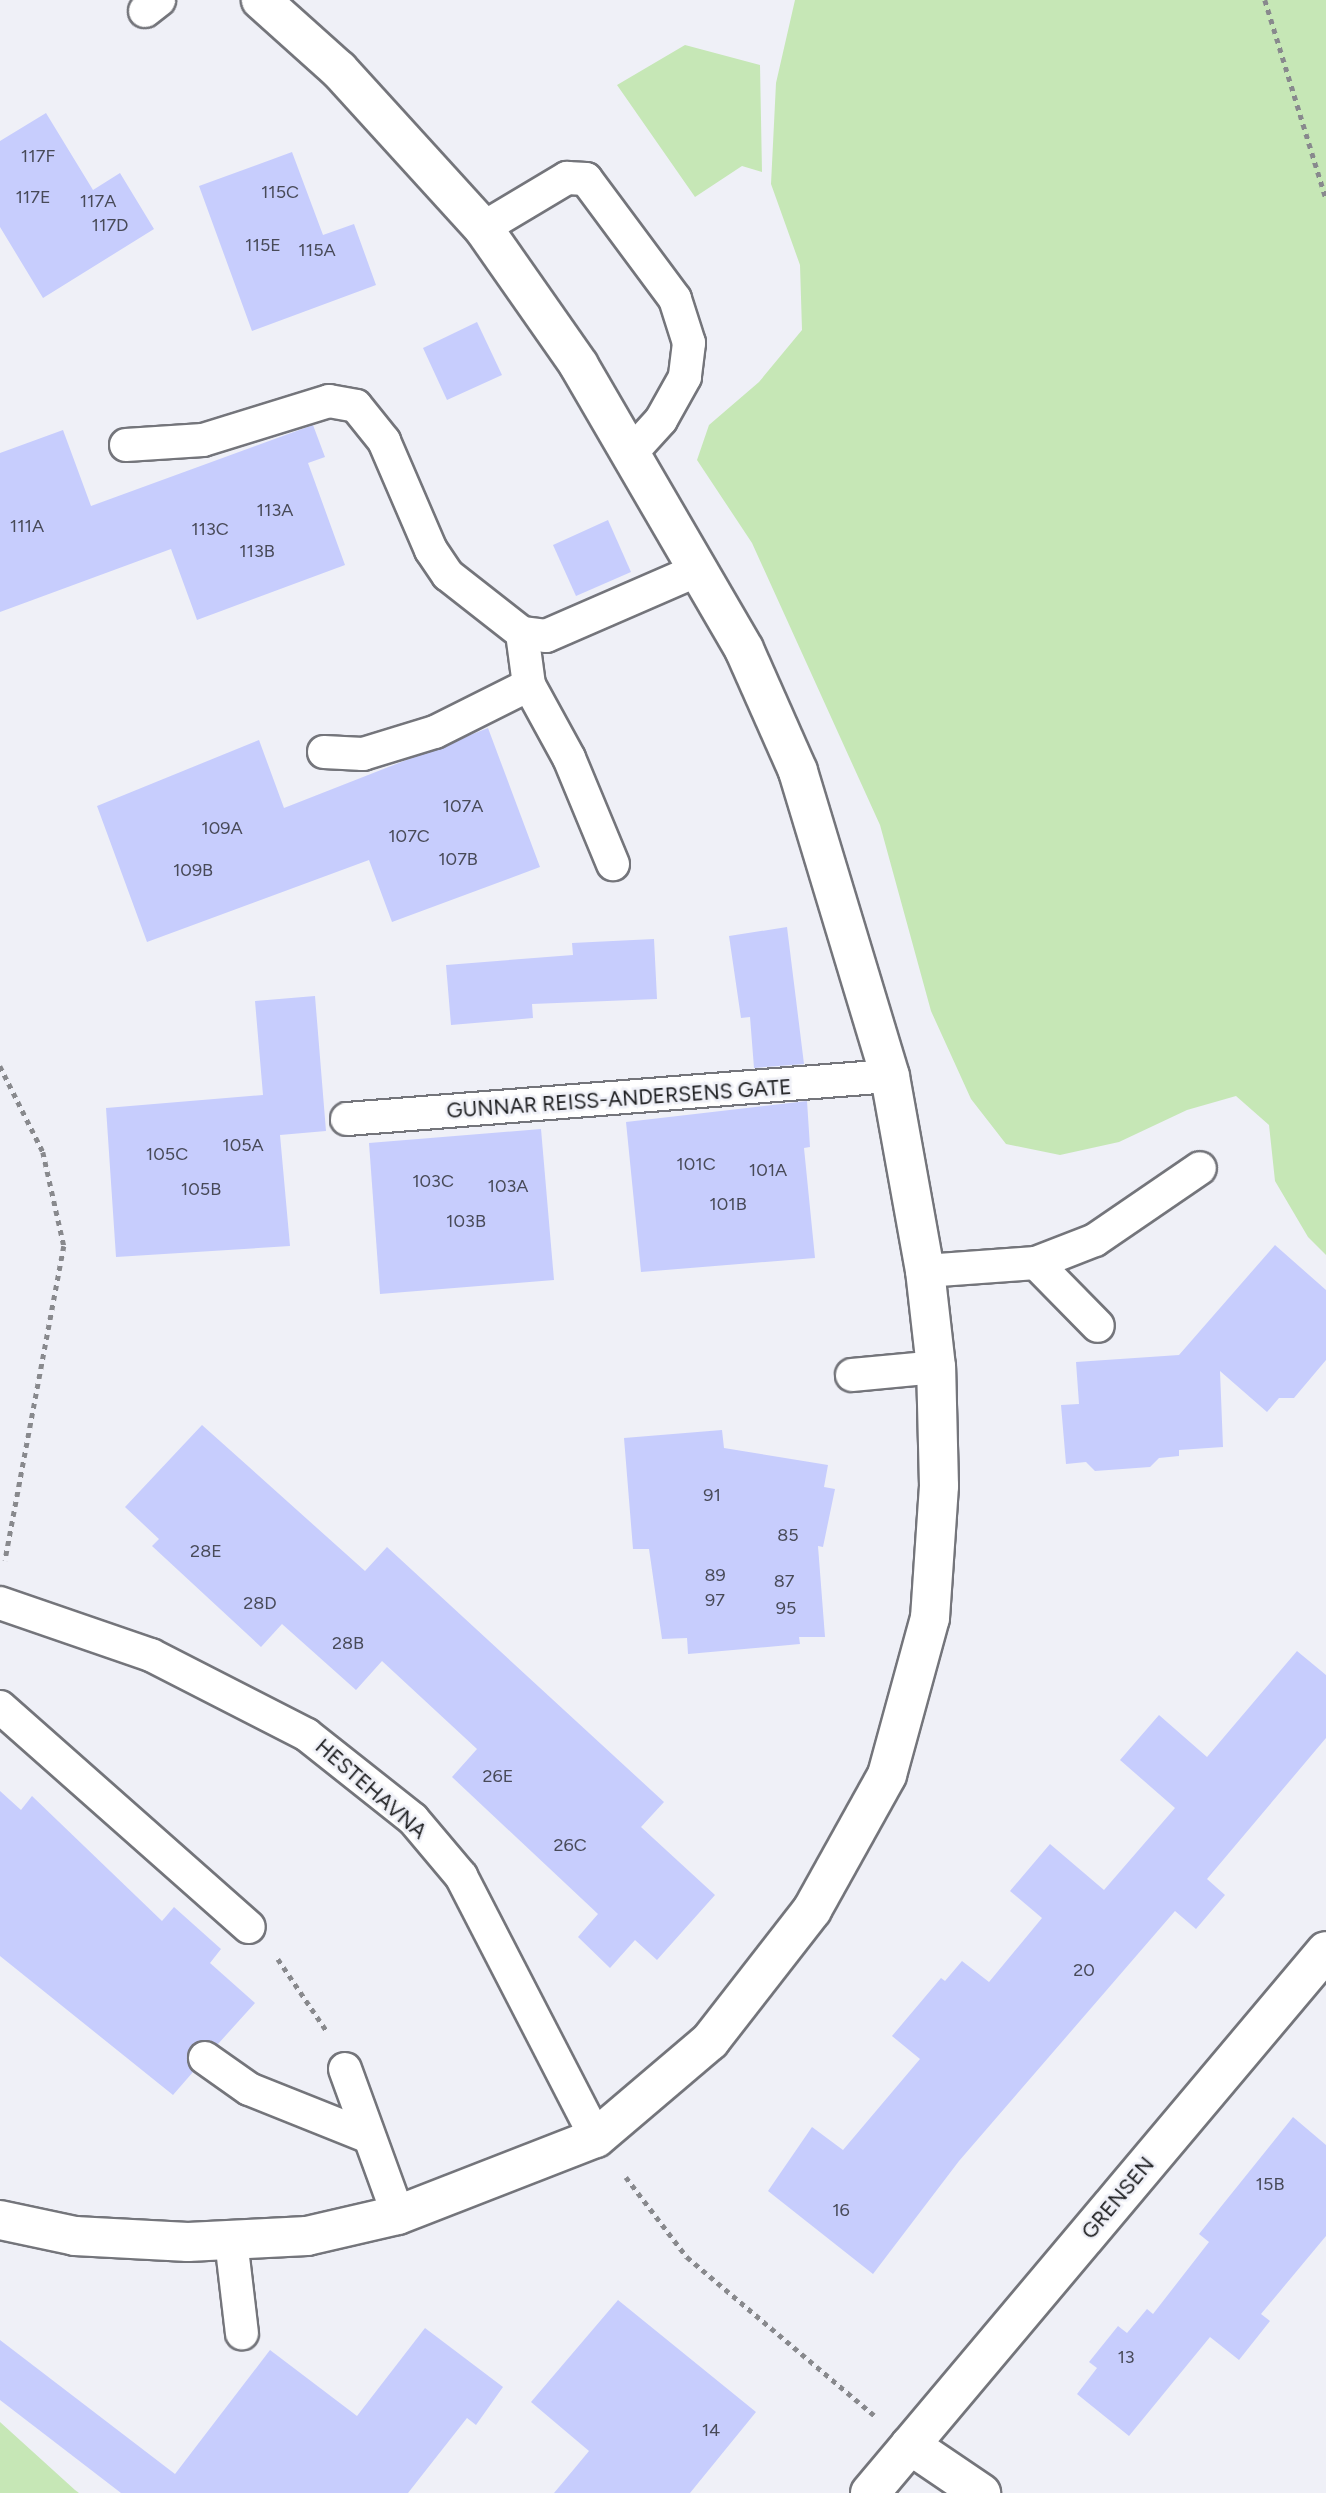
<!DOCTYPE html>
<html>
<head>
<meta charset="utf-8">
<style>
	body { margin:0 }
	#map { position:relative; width:1326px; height:2493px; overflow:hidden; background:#eff0f7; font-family:Figtree,sans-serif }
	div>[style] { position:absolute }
	.green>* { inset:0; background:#c6e7b6 }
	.building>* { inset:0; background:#c7cdfd }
	.path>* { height:4.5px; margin-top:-2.25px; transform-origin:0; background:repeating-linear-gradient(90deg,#88898d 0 5px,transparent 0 10px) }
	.roads { filter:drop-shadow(2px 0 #74757b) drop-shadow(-2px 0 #74757b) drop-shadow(0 2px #74757b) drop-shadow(0 -2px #74757b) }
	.lane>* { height:32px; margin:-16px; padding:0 16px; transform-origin:16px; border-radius:16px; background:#fff }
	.street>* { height:38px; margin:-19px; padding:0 19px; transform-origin:19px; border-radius:19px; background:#fff }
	span { translate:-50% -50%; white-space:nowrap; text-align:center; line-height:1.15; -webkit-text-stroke:5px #eff0f7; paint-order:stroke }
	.number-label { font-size:18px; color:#484a58 }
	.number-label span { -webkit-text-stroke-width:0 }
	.street-label { font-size:21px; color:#1e1f21 }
</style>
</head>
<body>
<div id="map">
	<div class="green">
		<i style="clip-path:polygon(795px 0,1326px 0,1326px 1255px,1308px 1237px,1275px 1181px,1269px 1125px,1236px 1096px,1187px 1110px,1119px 1142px,1060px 1155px,1006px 1144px,971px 1099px,931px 1011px,880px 825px,752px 543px,697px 460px,709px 425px,759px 382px,802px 330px,800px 265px,771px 184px,776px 83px)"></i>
		<i style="clip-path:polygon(685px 45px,760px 65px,762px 172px,742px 166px,695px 197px,617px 85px)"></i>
		<i style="clip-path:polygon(0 2422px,75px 2490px,79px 2493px,0 2493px)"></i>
	</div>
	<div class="building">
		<i style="clip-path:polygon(46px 113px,93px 190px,120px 173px,154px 229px,43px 298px,0 227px,0 141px)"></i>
		<i style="clip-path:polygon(292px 152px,323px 235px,354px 224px,376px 285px,252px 331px,199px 186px)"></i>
		<i style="clip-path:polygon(477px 322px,502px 375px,447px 400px,423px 348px)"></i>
		<i style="clip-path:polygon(313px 425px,325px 457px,308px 463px,345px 565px,197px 620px,171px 549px,0 612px,0 453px,63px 430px,91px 506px)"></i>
		<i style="clip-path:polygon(608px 520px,631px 572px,576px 596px,553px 545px)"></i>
		<i style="clip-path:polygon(488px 728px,540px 867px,392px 922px,369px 860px,147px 942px,97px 806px,259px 740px,284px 808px)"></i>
		<i style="clip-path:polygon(787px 927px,804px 1064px,754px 1068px,750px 1017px,741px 1018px,729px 936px)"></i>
		<i style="clip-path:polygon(654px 939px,657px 999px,532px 1004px,533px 1018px,451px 1025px,446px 965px,573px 955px,572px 943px)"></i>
		<i style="clip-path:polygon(315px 996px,326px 1131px,280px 1135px,290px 1246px,116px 1257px,106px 1108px,263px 1095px,255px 1001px)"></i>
		<i style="clip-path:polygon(807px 1101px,810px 1147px,804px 1148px,815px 1258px,641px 1272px,626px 1122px)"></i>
		<i style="clip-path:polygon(541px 1129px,554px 1280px,380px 1294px,369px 1143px)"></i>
		<i style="clip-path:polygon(1275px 1245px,1326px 1290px,1326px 1360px,1294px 1398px,1279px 1398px,1267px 1412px,1220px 1371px,1223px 1447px,1179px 1450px,1179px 1456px,1159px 1458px,1150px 1467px,1095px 1471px,1086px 1462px,1066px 1464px,1061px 1405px,1079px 1404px,1076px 1362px,1179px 1355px)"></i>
		<i style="clip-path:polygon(202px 1425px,365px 1571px,387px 1547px,664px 1802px,641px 1827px,715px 1895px,657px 1960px,635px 1940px,610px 1968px,578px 1937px,598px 1914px,452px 1777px,477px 1749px,382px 1661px,356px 1690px,282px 1624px,261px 1647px,152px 1546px,159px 1539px,125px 1507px)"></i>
		<i style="clip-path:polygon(722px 1430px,724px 1448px,828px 1465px,824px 1487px,835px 1489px,823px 1547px,818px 1546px,825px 1637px,799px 1637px,800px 1644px,688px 1654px,687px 1638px,662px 1639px,649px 1549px,633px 1549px,624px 1438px)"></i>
		<i style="clip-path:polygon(1297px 1651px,1326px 1675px,1326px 1738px,1207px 1879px,1225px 1895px,1196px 1929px,1175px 1911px,959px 2161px,873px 2274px,768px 2191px,812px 2127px,843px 2150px,920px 2059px,892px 2036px,941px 1978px,945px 1981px,962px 1961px,989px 1982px,1042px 1918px,1010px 1891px,1050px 1844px,1104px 1890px,1175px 1808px,1120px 1760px,1159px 1715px,1207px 1757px)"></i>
		<i style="clip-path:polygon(0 1791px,21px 1810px,32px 1796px,162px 1921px,174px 1907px,221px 1949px,210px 1963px,255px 2003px,218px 2044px,206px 2040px,190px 2047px,187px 2057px,193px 2072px,173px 2095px,0 1956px)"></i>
		<i style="clip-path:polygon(1293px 2117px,1326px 2145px,1326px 2236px,1261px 2314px,1270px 2321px,1239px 2360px,1210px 2337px,1129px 2436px,1077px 2394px,1097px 2368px,1089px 2362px,1118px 2326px,1127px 2333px,1147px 2309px,1153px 2314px,1209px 2242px,1199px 2234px)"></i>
		<i style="clip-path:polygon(618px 2300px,756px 2412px,690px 2493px,554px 2493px,589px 2451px,531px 2402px)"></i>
		<i style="clip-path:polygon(425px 2328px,503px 2387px,476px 2425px,467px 2418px,408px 2493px,121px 2493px,0 2400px,0 2340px,175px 2474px,270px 2350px,357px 2416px)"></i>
	</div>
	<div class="path">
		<i style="left:1265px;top:0;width:207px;rotate:72.9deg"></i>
		<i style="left:0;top:1066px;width:96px;rotate:63.4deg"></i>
		<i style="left:43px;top:1152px;width:96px;rotate:77.4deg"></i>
		<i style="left:64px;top:1246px;width:320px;rotate:100.6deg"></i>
		<i style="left:278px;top:1959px;width:86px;rotate:55.9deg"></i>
		<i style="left:626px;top:2177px;width:101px;rotate:52.7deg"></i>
		<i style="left:687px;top:2257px;width:245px;rotate:40.2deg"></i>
	</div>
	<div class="roads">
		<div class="lane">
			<i style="left:145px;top:11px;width:18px;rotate:-38deg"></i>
			<i style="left:483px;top:228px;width:98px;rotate:-30.8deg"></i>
			<i style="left:567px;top:178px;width:19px;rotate:3deg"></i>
			<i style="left:586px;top:179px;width:149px;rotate:53.4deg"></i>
			<i style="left:675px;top:299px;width:46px;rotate:72.3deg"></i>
			<i style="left:689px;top:343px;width:34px;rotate:97deg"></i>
			<i style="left:685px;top:377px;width:49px;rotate:119.2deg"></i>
			<i style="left:661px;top:420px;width:43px;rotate:132.2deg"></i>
			<i style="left:126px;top:445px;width:77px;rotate:-3.7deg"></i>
			<i style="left:203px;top:440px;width:132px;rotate:-17.2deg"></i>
			<i style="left:329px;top:401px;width:27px;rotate:10deg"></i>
			<i style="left:356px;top:406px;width:45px;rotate:51.3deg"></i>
			<i style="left:384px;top:441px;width:119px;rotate:66.7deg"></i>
			<i style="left:431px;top:550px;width:30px;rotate:56deg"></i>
			<i style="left:448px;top:575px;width:94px;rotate:38.1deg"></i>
			<i style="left:522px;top:633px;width:24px;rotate:7deg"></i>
			<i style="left:546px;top:636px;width:168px;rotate:-23.5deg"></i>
			<i style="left:522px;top:633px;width:52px;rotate:82.3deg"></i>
			<i style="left:529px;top:685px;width:83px;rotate:61.3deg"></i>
			<i style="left:569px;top:758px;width:115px;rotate:67.5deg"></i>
			<i style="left:324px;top:752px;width:39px;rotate:3deg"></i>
			<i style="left:363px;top:754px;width:75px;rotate:-17deg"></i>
			<i style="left:435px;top:732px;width:105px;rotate:-26.6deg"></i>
			<i style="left:347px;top:1119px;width:545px;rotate:-4.53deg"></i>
			<i style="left:1036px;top:1263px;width:88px;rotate:45.5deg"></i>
			<i style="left:925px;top:1271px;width:111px;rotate:-4.1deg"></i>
			<i style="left:1036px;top:1263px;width:63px;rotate:-21.3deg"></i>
			<i style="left:1095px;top:1240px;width:127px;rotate:-34.4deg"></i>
			<i style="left:852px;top:1375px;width:84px;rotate:-5.4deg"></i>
			<i style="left:0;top:1603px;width:160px;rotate:19deg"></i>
			<i style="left:151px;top:1655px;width:175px;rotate:27.1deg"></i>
			<i style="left:307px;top:1735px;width:135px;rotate:38.4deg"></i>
			<i style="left:413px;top:1819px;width:75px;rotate:49.9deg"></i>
			<i style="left:461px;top:1876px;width:295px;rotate:62.7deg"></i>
			<i style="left:0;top:1707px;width:332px;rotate:41.5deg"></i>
			<i style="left:205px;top:2058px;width:54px;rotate:35.2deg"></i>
			<i style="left:249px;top:2089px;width:129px;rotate:21.8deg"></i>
			<i style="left:345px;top:2069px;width:155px;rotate:70deg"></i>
			<i style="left:231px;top:2240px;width:94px;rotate:83.3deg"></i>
		</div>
		<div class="street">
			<i style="left:0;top:2220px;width:77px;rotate:12deg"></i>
			<i style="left:75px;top:2236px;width:113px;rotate:3deg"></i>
			<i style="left:188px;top:2242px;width:119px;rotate:-2.9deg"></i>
			<i style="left:307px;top:2236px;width:93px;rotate:-13deg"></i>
			<i style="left:398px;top:2215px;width:212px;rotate:-21.3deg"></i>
			<i style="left:596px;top:2138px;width:150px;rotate:-40.4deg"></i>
			<i style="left:710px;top:2041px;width:166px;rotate:-52.1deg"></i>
			<i style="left:812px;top:1910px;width:154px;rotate:-60.9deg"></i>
			<i style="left:887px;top:1775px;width:163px;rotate:-74.7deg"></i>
			<i style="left:930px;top:1618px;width:132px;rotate:-86.1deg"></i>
			<i style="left:939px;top:1486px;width:119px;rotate:-91.4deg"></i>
			<i style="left:936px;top:1367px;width:97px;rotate:-96.5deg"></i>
			<i style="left:925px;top:1271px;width:198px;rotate:-100.2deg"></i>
			<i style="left:890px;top:1076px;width:319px;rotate:-106.8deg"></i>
			<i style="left:798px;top:771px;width:133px;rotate:-113.9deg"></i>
			<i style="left:744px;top:649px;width:328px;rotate:-120.2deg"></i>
			<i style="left:579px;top:365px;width:167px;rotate:-125deg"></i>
			<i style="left:483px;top:228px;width:214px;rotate:-132.3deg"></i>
			<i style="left:339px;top:70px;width:105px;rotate:-138.1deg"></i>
			<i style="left:910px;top:2445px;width:86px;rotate:34.1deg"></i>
			<i style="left:870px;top:2493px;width:708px;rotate:-49.93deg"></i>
		</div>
	</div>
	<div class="number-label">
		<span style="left:38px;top:156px">117F</span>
		<span style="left:280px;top:192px">115C</span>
		<span style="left:33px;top:197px">117E</span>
		<span style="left:98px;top:201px">117A</span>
		<span style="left:110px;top:225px">117D</span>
		<span style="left:263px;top:245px">115E</span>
		<span style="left:317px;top:250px">115A</span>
		<span style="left:275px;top:510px">113A</span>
		<span style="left:27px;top:526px">111A</span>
		<span style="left:210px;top:529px">113C</span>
		<span style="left:257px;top:551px">113B</span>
		<span style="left:463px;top:806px">107A</span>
		<span style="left:222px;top:828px">109A</span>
		<span style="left:409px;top:836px">107C</span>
		<span style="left:458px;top:859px">107B</span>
		<span style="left:193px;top:870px">109B</span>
		<span style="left:243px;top:1145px">105A</span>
		<span style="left:167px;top:1154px">105C</span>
		<span style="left:696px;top:1164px">101C</span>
		<span style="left:768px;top:1170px">101A</span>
		<span style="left:433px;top:1181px">103C</span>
		<span style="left:508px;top:1186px">103A</span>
		<span style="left:201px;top:1189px">105B</span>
		<span style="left:728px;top:1204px">101B</span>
		<span style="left:466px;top:1221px">103B</span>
		<span style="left:712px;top:1495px">91</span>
		<span style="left:788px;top:1535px">85</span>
		<span style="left:206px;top:1551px">28E</span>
		<span style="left:715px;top:1575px">89</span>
		<span style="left:784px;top:1581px">87</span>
		<span style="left:715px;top:1600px">97</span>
		<span style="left:260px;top:1603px">28D</span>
		<span style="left:786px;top:1608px">95</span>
		<span style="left:348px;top:1643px">28B</span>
		<span style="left:498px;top:1776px">26E</span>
		<span style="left:570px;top:1845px">26C</span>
		<span style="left:1084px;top:1970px">20</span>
		<span style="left:1270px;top:2184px">15B</span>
		<span style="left:841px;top:2210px">16</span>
		<span style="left:1126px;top:2357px">13</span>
		<span style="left:711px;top:2430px">14</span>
	</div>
	<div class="street-label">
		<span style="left:619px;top:1099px;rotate:-4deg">GUNNAR REISS-ANDERSENS GATE</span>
		<span style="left:371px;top:1789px;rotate:41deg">HESTEHAVNA</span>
		<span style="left:1118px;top:2198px;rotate:-50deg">GRENSEN</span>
	</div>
</div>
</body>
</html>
